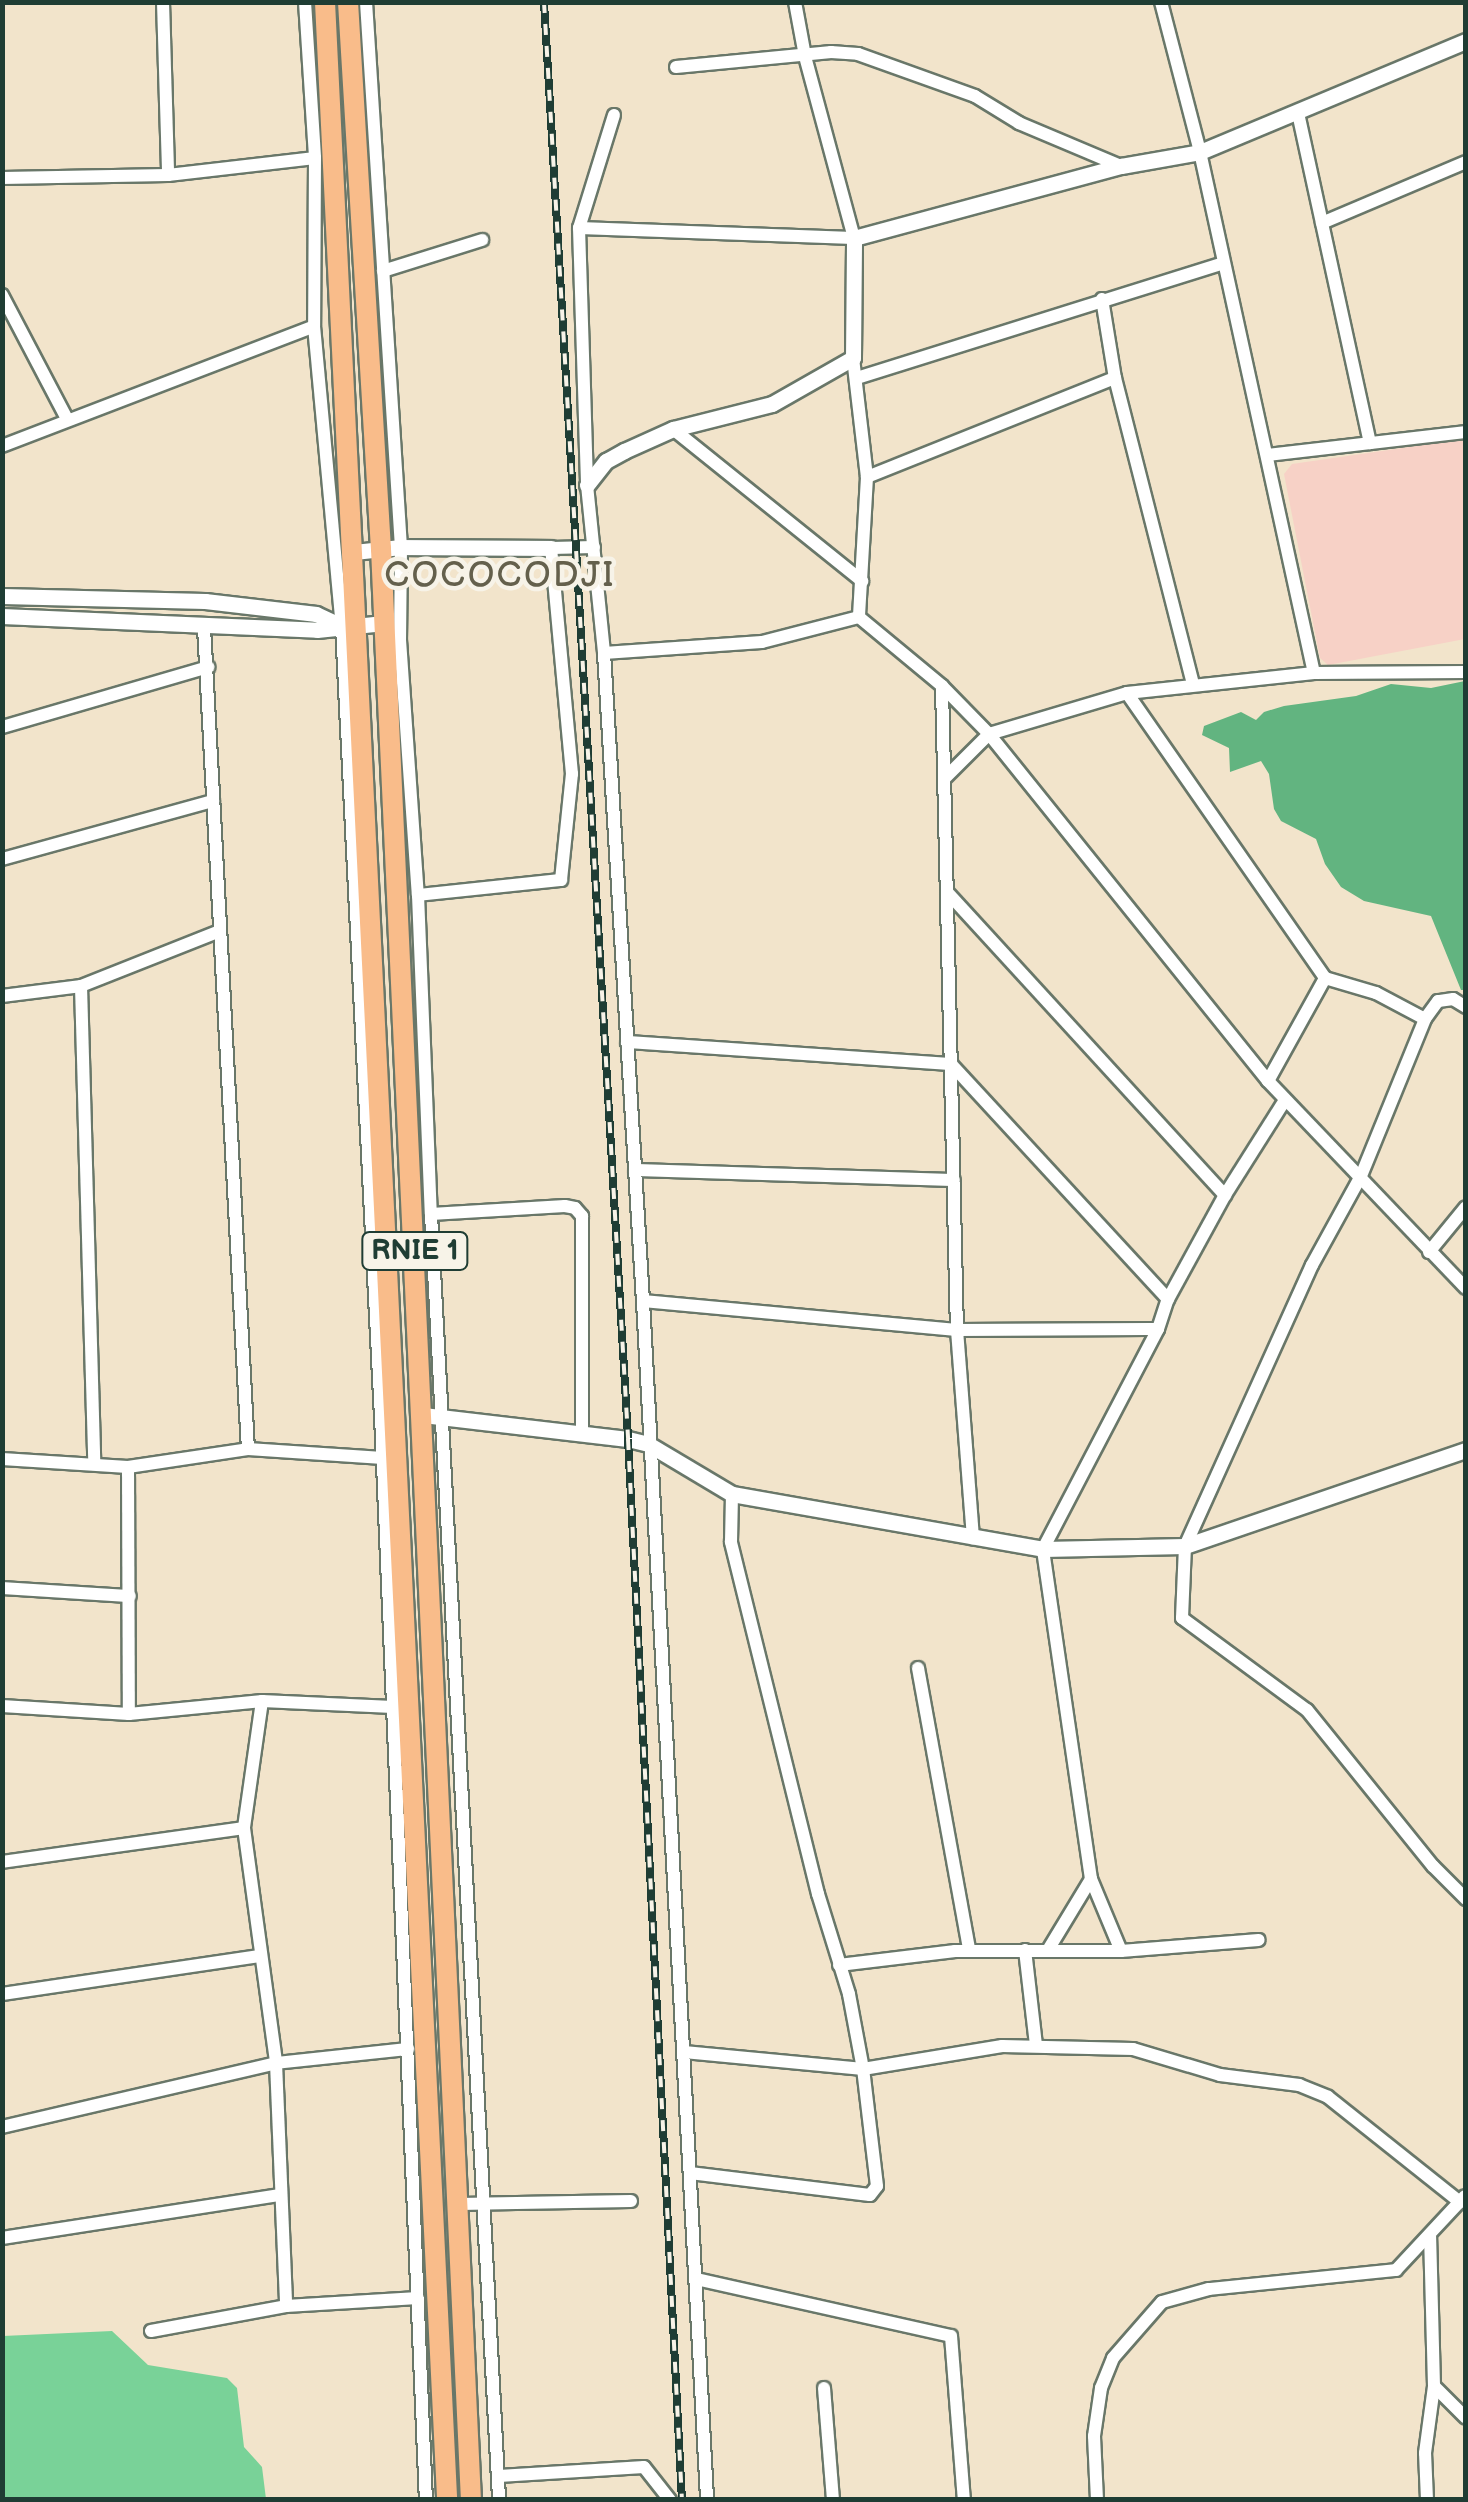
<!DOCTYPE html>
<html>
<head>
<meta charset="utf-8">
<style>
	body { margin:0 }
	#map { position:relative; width:1468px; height:2502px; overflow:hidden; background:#f2e4cb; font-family:"Balsamiq Sans",sans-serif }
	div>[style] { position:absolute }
	.built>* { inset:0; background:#f7d1c6 }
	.green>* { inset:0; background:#79d298 }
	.forest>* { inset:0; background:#62b480 }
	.roads { filter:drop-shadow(2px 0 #697769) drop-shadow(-2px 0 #697769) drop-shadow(0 2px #697769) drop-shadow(0 -2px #697769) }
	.minor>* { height:12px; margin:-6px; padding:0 6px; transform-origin:6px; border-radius:6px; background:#fff }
	.tertiary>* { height:15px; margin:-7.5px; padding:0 7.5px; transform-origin:7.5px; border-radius:7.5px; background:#fff }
	.trunk>* { height:20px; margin:-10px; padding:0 10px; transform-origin:10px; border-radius:10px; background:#f9bc8a }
	.rail>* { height:8px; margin-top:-4px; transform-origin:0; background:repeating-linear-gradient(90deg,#f7f3e8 0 11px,#1f3d34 0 22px); box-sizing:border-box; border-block:2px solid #1f3d34 }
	span { translate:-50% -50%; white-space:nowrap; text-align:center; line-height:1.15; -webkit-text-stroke:9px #f7f3e8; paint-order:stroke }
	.shield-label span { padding:2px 8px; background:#f7f3e8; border:2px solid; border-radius:8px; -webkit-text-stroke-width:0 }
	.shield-label { font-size:28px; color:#1f3d34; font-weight:700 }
	.quarter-label { font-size:35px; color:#64604c; letter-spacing:2.5px }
	.frame { position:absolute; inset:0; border:5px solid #1f3d34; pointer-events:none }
</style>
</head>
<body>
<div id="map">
	<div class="built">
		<i style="clip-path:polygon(1465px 439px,1465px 639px,1328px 665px,1320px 658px,1284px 474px,1292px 464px)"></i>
	</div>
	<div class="green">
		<i style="clip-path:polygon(112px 2331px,148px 2365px,227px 2378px,237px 2388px,244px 2447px,262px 2467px,266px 2499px,3px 2499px,3px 2336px)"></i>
	</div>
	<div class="forest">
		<i style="clip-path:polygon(1465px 681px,1466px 990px,1461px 990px,1431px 916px,1364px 901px,1341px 887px,1325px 864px,1316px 839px,1281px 821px,1274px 809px,1269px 774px,1261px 761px,1230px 772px,1229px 748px,1202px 735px,1204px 726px,1241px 712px,1256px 720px,1264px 712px,1284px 706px,1356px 696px,1391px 684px,1431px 688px)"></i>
	</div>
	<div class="roads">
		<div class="minor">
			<i style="left:163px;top:2px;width:173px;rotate:88.3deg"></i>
			<i style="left:305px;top:2px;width:156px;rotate:86.3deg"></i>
			<i style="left:315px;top:158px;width:168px;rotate:90.3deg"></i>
			<i style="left:314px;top:326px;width:301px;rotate:84.7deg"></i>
			<i style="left:342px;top:626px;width:814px;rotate:87.18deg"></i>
			<i style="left:382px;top:1439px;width:1062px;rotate:87.63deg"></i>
			<i style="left:366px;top:2px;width:546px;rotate:86.33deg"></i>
			<i style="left:401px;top:547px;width:93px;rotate:90.6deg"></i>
			<i style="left:400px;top:640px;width:256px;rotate:86deg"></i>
			<i style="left:418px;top:895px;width:319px;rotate:87.7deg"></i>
			<i style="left:431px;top:1214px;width:1288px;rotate:86.97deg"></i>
			<i style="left:1161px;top:2px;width:155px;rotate:75.4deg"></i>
			<i style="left:1200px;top:152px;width:533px;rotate:77.66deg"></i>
			<i style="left:676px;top:67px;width:156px;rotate:-5.5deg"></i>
			<i style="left:831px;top:52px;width:27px;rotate:4deg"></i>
			<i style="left:858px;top:54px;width:124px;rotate:19.7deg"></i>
			<i style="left:975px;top:96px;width:52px;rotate:31.5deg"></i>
			<i style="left:1019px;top:123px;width:111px;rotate:22.9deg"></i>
			<i style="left:1298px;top:113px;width:338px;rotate:77.7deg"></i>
			<i style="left:614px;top:115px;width:118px;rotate:107.2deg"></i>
			<i style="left:579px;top:228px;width:257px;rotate:88.2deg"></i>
			<i style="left:587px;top:485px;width:169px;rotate:84.2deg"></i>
			<i style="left:604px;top:653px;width:649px;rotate:86.56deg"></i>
			<i style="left:643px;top:1301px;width:1201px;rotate:86.94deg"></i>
			<i style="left:2px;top:178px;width:166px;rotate:-1deg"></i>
			<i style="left:168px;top:175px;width:148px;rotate:-6.6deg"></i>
			<i style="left:1322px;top:223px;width:156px;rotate:-23deg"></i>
			<i style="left:579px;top:228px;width:275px;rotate:2.1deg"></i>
			<i style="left:854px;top:238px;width:188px;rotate:-105.1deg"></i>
			<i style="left:805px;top:56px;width:55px;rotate:-100.5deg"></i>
			<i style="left:383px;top:271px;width:104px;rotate:-17.4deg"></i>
			<i style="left:2px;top:295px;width:140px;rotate:62.3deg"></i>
			<i style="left:1102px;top:299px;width:80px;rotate:80.7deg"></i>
			<i style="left:1115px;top:378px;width:316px;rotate:75.7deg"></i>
			<i style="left:853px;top:358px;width:120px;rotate:83.3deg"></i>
			<i style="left:867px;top:477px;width:140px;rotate:93.3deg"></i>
			<i style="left:859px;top:617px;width:108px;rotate:39.7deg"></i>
			<i style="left:942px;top:686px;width:67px;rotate:45.6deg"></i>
			<i style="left:989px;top:734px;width:445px;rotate:51.2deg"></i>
			<i style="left:1268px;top:1081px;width:286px;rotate:46.3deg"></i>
			<i style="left:857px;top:378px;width:381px;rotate:-17.4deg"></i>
			<i style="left:673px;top:429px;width:243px;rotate:38.8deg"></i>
			<i style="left:2px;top:446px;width:334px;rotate:-21deg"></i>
			<i style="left:1267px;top:455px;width:200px;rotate:-6.6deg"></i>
			<i style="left:867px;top:477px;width:267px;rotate:-21.8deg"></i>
			<i style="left:204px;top:627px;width:823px;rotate:86.94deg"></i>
			<i style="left:604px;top:653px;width:158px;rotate:-4deg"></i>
			<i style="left:762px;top:642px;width:100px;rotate:-14.5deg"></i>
			<i style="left:942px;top:686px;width:644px;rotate:88.67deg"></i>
			<i style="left:957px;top:1330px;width:209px;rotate:85.6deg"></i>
			<i style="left:1127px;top:693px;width:347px;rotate:55.2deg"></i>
			<i style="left:1325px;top:978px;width:53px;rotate:16.4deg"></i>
			<i style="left:1376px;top:993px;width:55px;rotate:28deg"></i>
			<i style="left:2px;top:727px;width:215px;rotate:-16.2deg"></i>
			<i style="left:945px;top:778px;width:62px;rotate:-45deg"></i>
			<i style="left:989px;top:734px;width:144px;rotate:-16.5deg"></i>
			<i style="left:1127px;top:693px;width:188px;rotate:-6.1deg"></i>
			<i style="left:1314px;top:673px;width:152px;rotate:-0.4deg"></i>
			<i style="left:2px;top:859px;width:219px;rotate:-15.4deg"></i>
			<i style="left:948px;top:893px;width:410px;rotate:47.5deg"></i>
			<i style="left:418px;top:895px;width:144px;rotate:-6deg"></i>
			<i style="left:561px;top:880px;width:107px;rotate:-84.1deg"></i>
			<i style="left:572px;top:774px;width:227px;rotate:-95.3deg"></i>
			<i style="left:551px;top:548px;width:43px;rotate:-1.3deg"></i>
			<i style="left:81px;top:986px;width:478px;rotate:88.4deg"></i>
			<i style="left:2px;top:996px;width:80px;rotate:-7.2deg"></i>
			<i style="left:81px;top:986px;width:149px;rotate:-21.6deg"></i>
			<i style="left:1466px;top:1007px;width:15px;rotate:-148deg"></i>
			<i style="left:1453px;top:999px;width:15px;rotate:172deg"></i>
			<i style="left:1438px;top:1001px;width:22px;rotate:126deg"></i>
			<i style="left:1425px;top:1019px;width:170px;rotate:112.2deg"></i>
			<i style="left:1361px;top:1176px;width:102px;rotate:118.8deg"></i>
			<i style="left:1312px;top:1265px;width:308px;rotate:114.3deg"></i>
			<i style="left:1185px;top:1546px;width:72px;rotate:92.4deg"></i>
			<i style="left:1182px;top:1618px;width:155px;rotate:36.4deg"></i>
			<i style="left:1307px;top:1710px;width:201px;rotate:51.1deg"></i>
			<i style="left:1433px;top:1866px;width:47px;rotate:45deg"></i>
			<i style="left:627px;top:1042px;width:325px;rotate:3.9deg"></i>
			<i style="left:951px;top:1064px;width:320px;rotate:47.3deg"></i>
			<i style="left:1268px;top:1081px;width:118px;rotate:-61deg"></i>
			<i style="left:635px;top:1170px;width:319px;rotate:1.8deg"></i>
			<i style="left:431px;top:1214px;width:134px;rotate:-3.4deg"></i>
			<i style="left:565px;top:1206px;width:10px;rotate:11deg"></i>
			<i style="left:575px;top:1208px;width:11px;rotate:49deg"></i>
			<i style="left:582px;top:1216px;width:217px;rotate:90deg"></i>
			<i style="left:1429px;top:1252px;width:58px;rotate:-50.6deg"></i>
			<i style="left:643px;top:1301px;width:315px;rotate:5.3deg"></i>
			<i style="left:957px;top:1330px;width:201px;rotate:-0.3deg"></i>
			<i style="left:2px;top:1459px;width:126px;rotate:3.6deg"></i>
			<i style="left:128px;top:1467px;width:121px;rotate:-8.5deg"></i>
			<i style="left:248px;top:1449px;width:135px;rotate:3.8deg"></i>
			<i style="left:128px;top:1467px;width:247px;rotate:89.8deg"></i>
			<i style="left:2px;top:1588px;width:128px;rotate:3.6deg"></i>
			<i style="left:918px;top:1668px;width:287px;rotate:79.7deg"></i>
			<i style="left:262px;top:1701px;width:128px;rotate:98.1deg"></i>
			<i style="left:244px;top:1828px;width:237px;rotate:82.2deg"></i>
			<i style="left:276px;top:2063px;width:243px;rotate:87.6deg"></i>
			<i style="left:2px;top:1706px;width:127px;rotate:3.6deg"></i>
			<i style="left:129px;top:1714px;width:134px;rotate:-5.6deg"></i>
			<i style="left:262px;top:1701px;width:131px;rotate:2.6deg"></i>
			<i style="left:2px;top:1862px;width:244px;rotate:-8deg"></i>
			<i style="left:1025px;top:1950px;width:96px;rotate:83.4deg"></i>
			<i style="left:1048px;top:1950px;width:83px;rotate:-58.8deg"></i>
			<i style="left:1121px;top:1951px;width:78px;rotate:-112.6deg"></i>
			<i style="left:1091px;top:1879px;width:333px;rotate:-98.3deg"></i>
			<i style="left:1043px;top:1549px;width:248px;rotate:-62.4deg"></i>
			<i style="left:1158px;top:1329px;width:32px;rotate:-72deg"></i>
			<i style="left:1168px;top:1299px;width:119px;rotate:-61.3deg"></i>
			<i style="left:1225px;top:1195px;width:112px;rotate:-57.7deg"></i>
			<i style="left:839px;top:1965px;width:117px;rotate:-6.9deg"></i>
			<i style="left:955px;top:1951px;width:166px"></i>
			<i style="left:1121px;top:1951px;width:138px;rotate:-4.6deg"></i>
			<i style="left:2px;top:1994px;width:261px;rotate:-8.4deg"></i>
			<i style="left:684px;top:2052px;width:180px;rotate:5.4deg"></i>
			<i style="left:863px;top:2069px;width:141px;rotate:-9.4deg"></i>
			<i style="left:1002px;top:2046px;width:131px;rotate:1.3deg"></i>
			<i style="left:1133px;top:2049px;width:91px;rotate:16.6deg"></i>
			<i style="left:1220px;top:2075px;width:80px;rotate:7.2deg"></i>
			<i style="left:1299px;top:2085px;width:31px;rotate:22deg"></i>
			<i style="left:1328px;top:2097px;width:169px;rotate:38.5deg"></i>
			<i style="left:2px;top:2127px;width:281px;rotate:-13.1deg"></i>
			<i style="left:276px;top:2063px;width:133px;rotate:-6.1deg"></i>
			<i style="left:690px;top:2173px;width:181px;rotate:7deg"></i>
			<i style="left:870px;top:2195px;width:11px;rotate:-52deg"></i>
			<i style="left:877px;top:2186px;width:118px;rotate:-96.8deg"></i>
			<i style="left:863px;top:2069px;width:76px;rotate:-100.6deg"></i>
			<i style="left:849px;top:1994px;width:105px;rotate:-107.2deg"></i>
			<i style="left:818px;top:1894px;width:363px;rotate:-103.9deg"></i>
			<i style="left:731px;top:1542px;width:48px;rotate:-88.8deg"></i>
			<i style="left:459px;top:2204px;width:172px;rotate:-1deg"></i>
			<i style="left:2px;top:2238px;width:282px;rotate:-8.8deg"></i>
			<i style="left:696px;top:2279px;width:261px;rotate:12.6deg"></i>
			<i style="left:951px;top:2336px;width:165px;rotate:85.5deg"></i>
			<i style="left:151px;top:2331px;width:137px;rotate:-10.5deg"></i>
			<i style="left:286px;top:2306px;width:132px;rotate:-3.5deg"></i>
			<i style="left:1434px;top:2386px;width:45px;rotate:45deg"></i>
			<i style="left:824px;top:2388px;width:112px;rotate:85.4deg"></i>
			<i style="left:499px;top:2476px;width:145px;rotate:-3.6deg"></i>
			<i style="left:644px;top:2467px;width:42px;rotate:51.8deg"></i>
			<i style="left:1097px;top:2500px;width:64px;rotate:-92.7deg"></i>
			<i style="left:1094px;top:2436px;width:49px;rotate:-81.7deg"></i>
			<i style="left:1101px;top:2388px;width:32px;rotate:-68deg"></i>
			<i style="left:1113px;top:2358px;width:74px;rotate:-48.8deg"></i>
			<i style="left:1162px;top:2302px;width:49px;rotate:-15.5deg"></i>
			<i style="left:1209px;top:2289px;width:188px;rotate:-5.8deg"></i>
			<i style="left:1396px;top:2270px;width:101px;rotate:-47deg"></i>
			<i style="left:1427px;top:2500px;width:47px;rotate:-92.4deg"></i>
			<i style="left:1425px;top:2453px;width:68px;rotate:-82.3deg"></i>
			<i style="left:1434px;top:2386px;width:150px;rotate:-91.5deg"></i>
		</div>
		<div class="tertiary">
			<i style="left:587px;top:485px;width:31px;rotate:-52deg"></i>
			<i style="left:606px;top:461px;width:21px;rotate:-29deg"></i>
			<i style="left:624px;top:451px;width:54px;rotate:-24.2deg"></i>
			<i style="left:673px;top:429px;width:102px;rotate:-14.2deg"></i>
			<i style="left:772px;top:404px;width:93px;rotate:-29.6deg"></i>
			<i style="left:853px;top:358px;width:120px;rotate:-89.5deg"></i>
			<i style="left:854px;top:238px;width:277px;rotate:-15.1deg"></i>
			<i style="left:1121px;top:166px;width:80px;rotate:-10deg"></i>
			<i style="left:1200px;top:152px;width:288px;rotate:-22.7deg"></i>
			<i style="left:354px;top:552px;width:47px;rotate:-6.1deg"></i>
			<i style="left:401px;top:547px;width:150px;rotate:0.4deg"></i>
			<i style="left:2px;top:596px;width:203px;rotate:1.4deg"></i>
			<i style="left:205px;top:601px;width:112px;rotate:6.7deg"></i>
			<i style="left:316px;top:614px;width:29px;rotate:25deg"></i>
			<i style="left:2px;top:616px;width:315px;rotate:2.5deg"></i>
			<i style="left:317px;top:630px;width:67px;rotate:-6deg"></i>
			<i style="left:423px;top:1415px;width:206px;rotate:6.7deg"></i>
			<i style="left:628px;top:1439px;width:21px;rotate:14deg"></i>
			<i style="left:648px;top:1444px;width:98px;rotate:30.8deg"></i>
			<i style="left:732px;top:1494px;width:316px;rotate:10deg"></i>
			<i style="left:1043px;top:1549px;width:142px;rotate:-1.2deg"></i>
			<i style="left:1185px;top:1546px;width:297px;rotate:-18.9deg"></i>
		</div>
		<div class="trunk">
			<i style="left:325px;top:2px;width:2501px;rotate:87.2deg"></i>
			<i style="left:348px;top:2px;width:548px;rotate:86.55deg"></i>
			<i style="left:381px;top:549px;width:1953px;rotate:87.36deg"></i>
		</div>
	</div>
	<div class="rail">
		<i style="left:544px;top:2px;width:1439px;rotate:86.65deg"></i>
		<i style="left:628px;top:1439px;width:1062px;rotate:87.09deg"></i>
	</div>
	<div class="shield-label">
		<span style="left:415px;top:1251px">RNIE 1</span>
	</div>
	<div class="quarter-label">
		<span style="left:500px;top:576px">COCOCODJI</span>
	</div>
	<div class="frame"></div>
</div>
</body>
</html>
